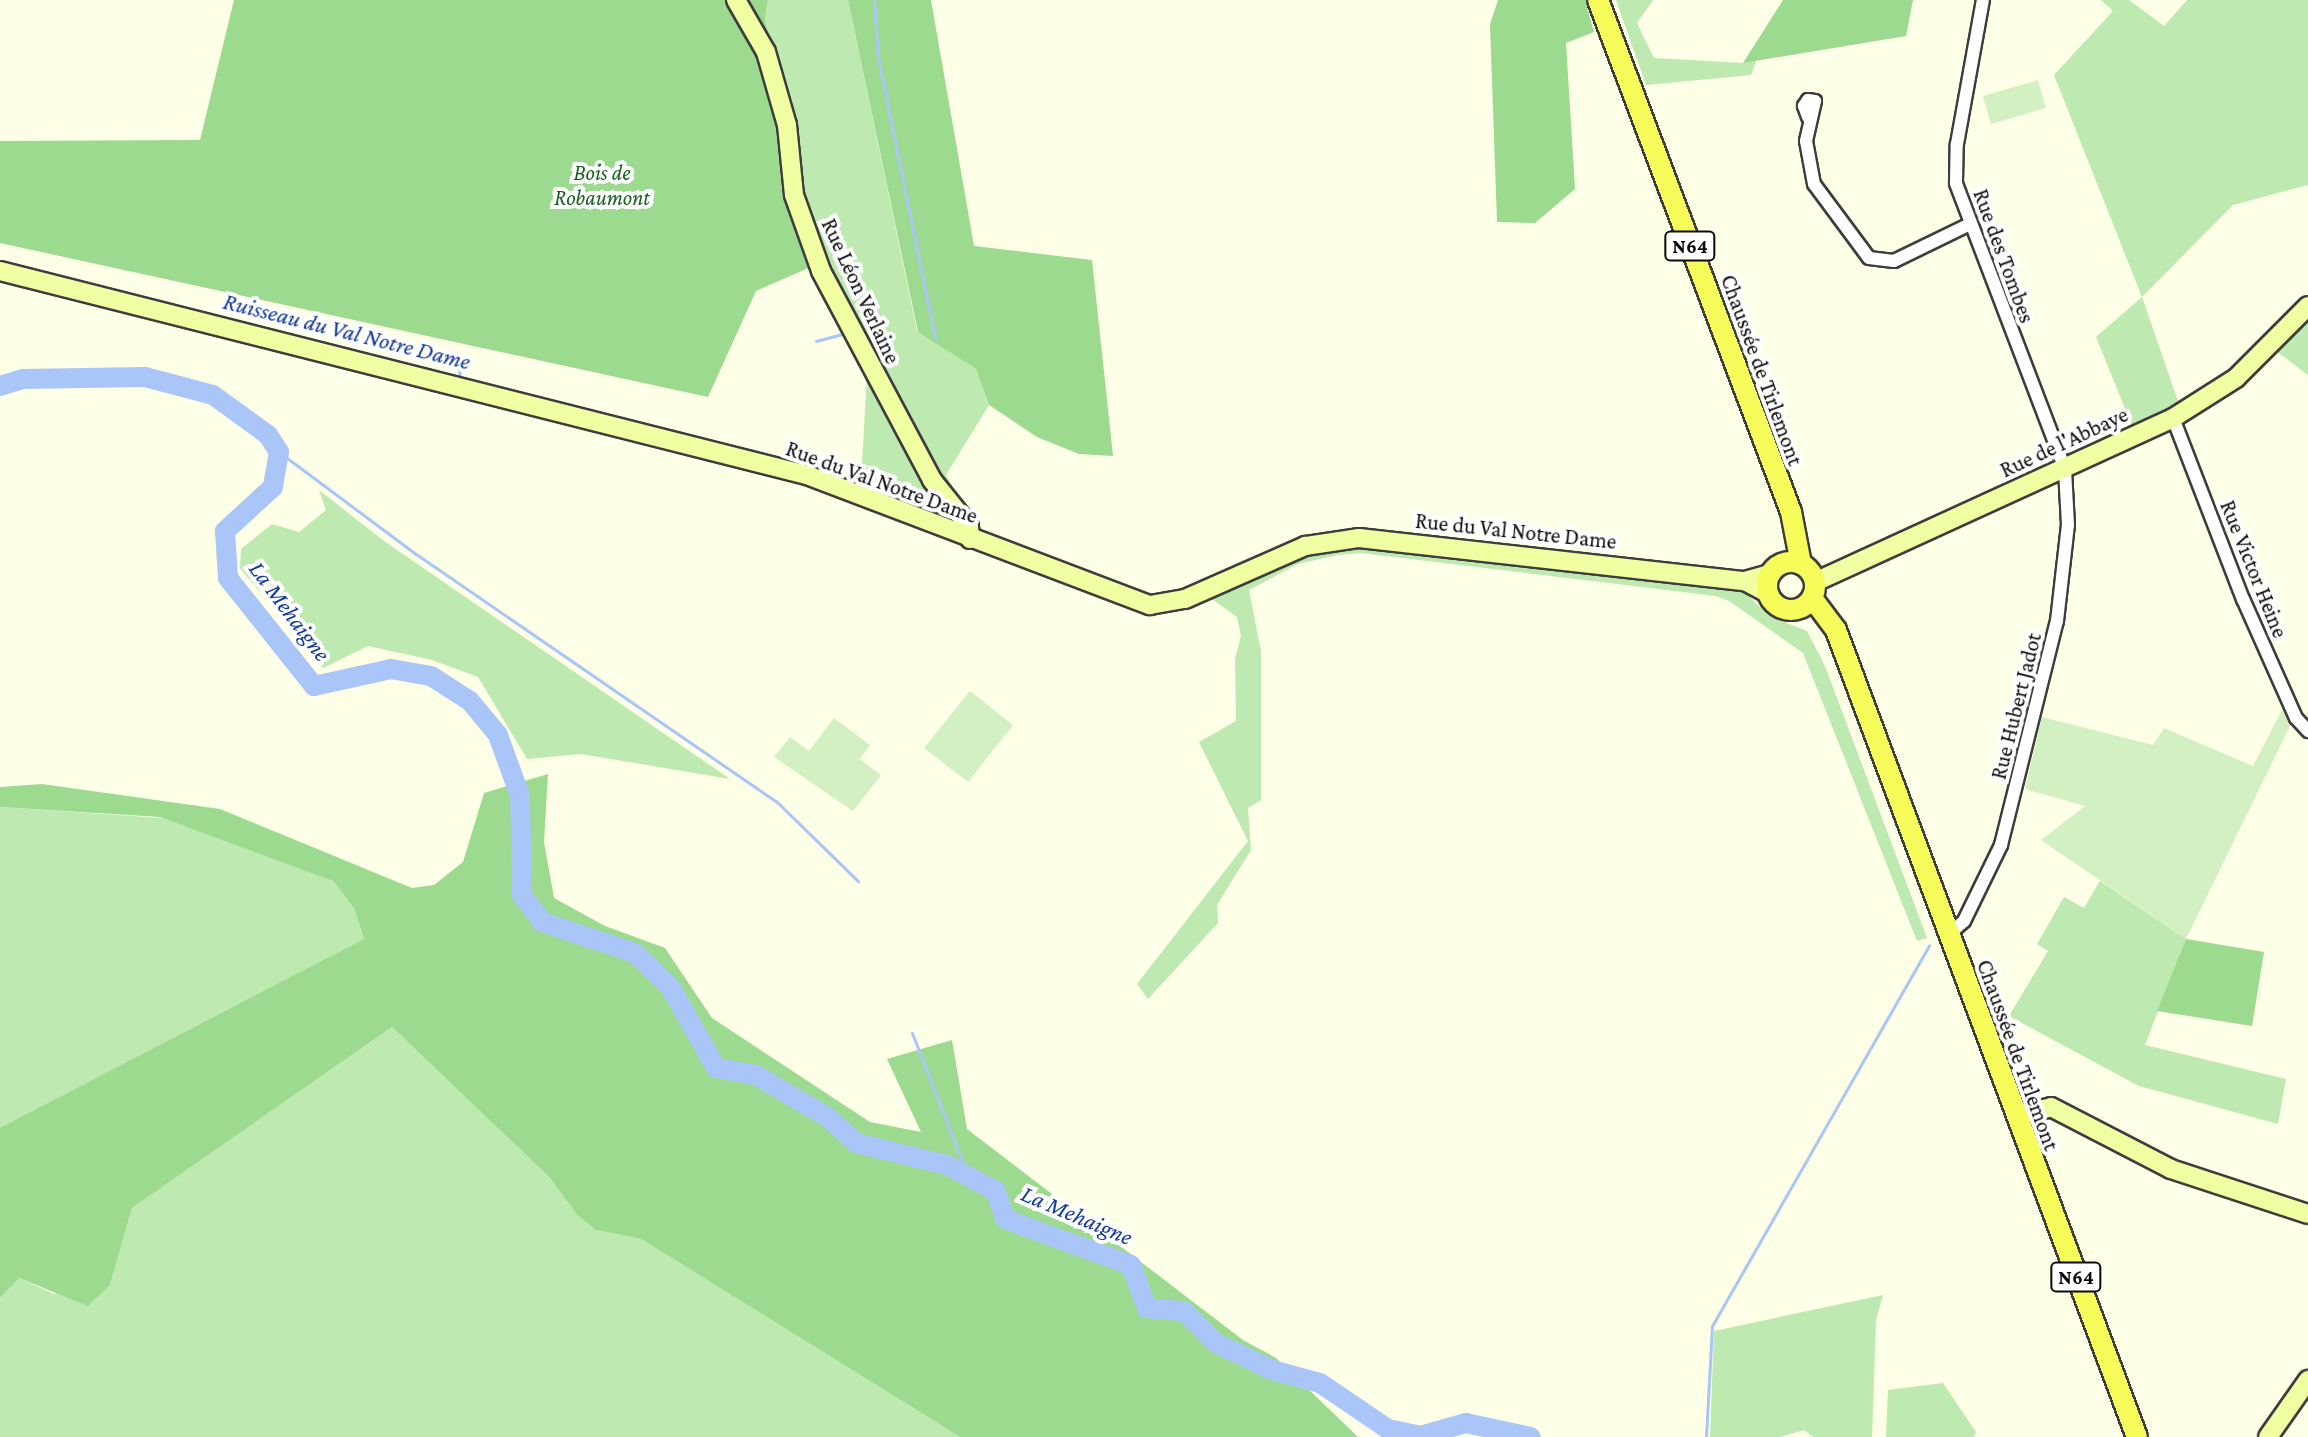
<!DOCTYPE html>
<html>
<head>
<meta charset="utf-8">
<style>
	body { margin:0 }
	#map { position:relative; width:2308px; height:1437px; overflow:hidden; background:#fdffe6; font-family:"Crimson Pro",serif }
	div>[style] { position:absolute }
	.green>* { inset:0; background:#bee9b1 }
	.forest>* { inset:0; background:#9cda90 }
	.pitch>* { inset:0; background:#d3f0c3 }
	.stream>* { height:3px; margin:-1.5px; padding:0 1.5px; transform-origin:1.5px; border-radius:1.5px; background:#aac5f7 }
	.river>* { height:20px; margin:-10px; padding:0 10px; transform-origin:10px; border-radius:10px; background:#aac5f7 }
	.roads { filter:drop-shadow(2px 0 #3d3d3d) drop-shadow(-2px 0 #3d3d3d) drop-shadow(0 2px #3d3d3d) drop-shadow(0 -2px #3d3d3d) }
	.street>* { height:12px; margin:-6px; padding:0 6px; transform-origin:6px; border-radius:6px; background:#fff }
	.secondary>* { height:18px; margin:-9px; padding:0 9px; transform-origin:9px; border-radius:9px; background:#efffa1 }
	.primary>* { height:20px; margin:-10px; padding:0 10px; transform-origin:10px; border-radius:10px; background:#f6fc59 }
	.primary>.ring { margin:-10px; padding:0; box-sizing:content-box; background:none; border:20px solid #f6fc59; border-radius:50% }
	span { translate:-50% -50%; white-space:nowrap; text-align:center; line-height:1.15; -webkit-text-stroke:8px #fff; paint-order:stroke }
	.shield-label span { padding:2px 6px; background:#fff; border:2px solid; border-radius:6px; -webkit-text-stroke-width:0 }
	.shield-label { font-size:20px; color:#0a0a0a; font-weight:700 }
	.park-label { font-size:22px; color:#1a6120; font-style:italic }
	.street-label { font-size:22px; color:#0a0a0a }
	.water-label { font-size:24px; color:#12399c; font-style:italic }
</style>
</head>
<body>
<div id="map">
	<div class="green">
		<i style="clip-path:polygon(768px 0,848px 0,917px 331px,976px 369px,989px 405px,946px 475px,956px 493px,940px 498px,949px 513px,945px 517px,861px 482px,867px 374px,813px 266px,765px 18px)"></i>
		<i style="clip-path:polygon(1616px 0,1653px 0,1637px 23px,1654px 58px,1743px 63px,1758px 56px,1751px 75px,1646px 85px)"></i>
		<i style="clip-path:polygon(2101px 0,2129px 0,2164px 26px,2187px 0,2308px 0,2308px 185px,2233px 205px,2142px 297px,2179px 404px,2133px 428px,2096px 337px,2142px 297px,2054px 75px,2113px 11px)"></i>
		<i style="clip-path:polygon(2308px 318px,2308px 375px,2276px 351px)"></i>
		<i style="clip-path:polygon(319px 490px,384px 541px,730px 779px,581px 754px,527px 759px,478px 677px,432px 660px,368px 646px,323px 668px,240px 568px,241px 549px,272px 524px,299px 532px,326px 510px)"></i>
		<i style="clip-path:polygon(1350px 544px,1740px 587px,1769px 616px,1807px 631px,1825px 666px,1927px 938px,1917px 941px,1803px 653px,1729px 601px,1716px 596px,1361px 553px,1338px 555px,1298px 564px,1249px 590px,1261px 651px,1261px 800px,1248px 808px,1251px 850px,1217px 905px,1218px 923px,1148px 999px,1137px 984px,1248px 841px,1199px 742px,1236px 721px,1235px 659px,1241px 636px,1237px 617px,1212px 599px,1291px 560px)"></i>
		<i style="clip-path:polygon(0 807px,162px 818px,245px 847px,333px 881px,354px 908px,364px 939px,0 1130px)"></i>
		<i style="clip-path:polygon(2100px 881px,2186px 939px,2145px 1045px,2286px 1079px,2278px 1124px,2139px 1086px,2009px 1016px,2048px 951px,2037px 944px,2064px 897px,2084px 908px)"></i>
		<i style="clip-path:polygon(392px 1027px,550px 1178px,577px 1215px,596px 1230px,641px 1239px,960px 1437px,0 1437px,0 1298px,19px 1278px,54px 1294px,110px 1285px,132px 1208px)"></i>
		<i style="clip-path:polygon(1883px 1295px,1876px 1320px,1872px 1437px,1813px 1437px,1804px 1430px,1780px 1437px,1710px 1437px,1714px 1331px)"></i>
		<i style="clip-path:polygon(1943px 1383px,1976px 1432px,1974px 1437px,1886px 1437px,1888px 1390px)"></i>
	</div>
	<div class="forest">
		<i style="clip-path:polygon(234px 0,768px 0,765px 18px,813px 266px,756px 291px,708px 397px,0 243px,0 141px,200px 140px)"></i>
		<i style="clip-path:polygon(848px 0,931px 0,974px 246px,1092px 260px,1113px 456px,1079px 454px,1037px 437px,989px 405px,976px 369px,918px 332px)"></i>
		<i style="clip-path:polygon(1498px 0,1585px 0,1594px 32px,1566px 43px,1575px 189px,1535px 223px,1497px 222px,1490px 24px)"></i>
		<i style="clip-path:polygon(1783px 0,1913px 0,1906px 36px,1743px 63px)"></i>
		<i style="clip-path:polygon(548px 774px,544px 842px,554px 898px,605px 926px,665px 948px,712px 1018px,870px 1122px,921px 1132px,887px 1059px,952px 1040px,967px 1129px,1243px 1340px,1276px 1358px,1358px 1437px,960px 1437px,641px 1239px,596px 1230px,577px 1215px,550px 1178px,392px 1027px,132px 1208px,110px 1285px,88px 1306px,19px 1278px,0 1298px,0 1128px,364px 939px,354px 908px,333px 881px,160px 817px,0 807px,0 787px,42px 784px,220px 809px,412px 888px,434px 885px,463px 862px,484px 793px)"></i>
		<i style="clip-path:polygon(2186px 939px,2264px 952px,2252px 1026px,2157px 1011px)"></i>
	</div>
	<div class="pitch">
		<i style="clip-path:polygon(2038px 80px,2046px 108px,1991px 124px,1983px 96px)"></i>
		<i style="clip-path:polygon(970px 691px,1013px 725px,968px 782px,924px 748px)"></i>
		<i style="clip-path:polygon(2282px 710px,2292px 722px,2186px 939px,2041px 840px,2085px 806px,2025px 789px,2042px 717px,2153px 745px,2164px 728px,2253px 766px)"></i>
		<i style="clip-path:polygon(834px 718px,870px 745px,860px 759px,881px 775px,853px 811px,774px 757px,790px 737px,809px 751px)"></i>
	</div>
	<div class="stream">
		<i style="left:874px;top:0;width:58px;rotate:86.1deg"></i>
		<i style="left:878px;top:58px;width:286px;rotate:78.5deg"></i>
		<i style="left:72px;top:279px;width:85px;rotate:15deg"></i>
		<i style="left:173px;top:306px;width:28px;rotate:15deg"></i>
		<i style="left:277px;top:332px;width:16px;rotate:14deg"></i>
		<i style="left:816px;top:341px;width:30px;rotate:-15deg"></i>
		<i style="left:458px;top:356px;width:22px;rotate:85deg"></i>
		<i style="left:617px;top:418px;width:148px;rotate:13.7deg"></i>
		<i style="left:279px;top:452px;width:171px;rotate:36.7deg"></i>
		<i style="left:416px;top:554px;width:437px;rotate:34.5deg"></i>
		<i style="left:776px;top:801px;width:115px;rotate:44.3deg"></i>
		<i style="left:912px;top:1033px;width:154px;rotate:68.6deg"></i>
		<i style="left:1706px;top:1437px;width:111px;rotate:-86.9deg"></i>
		<i style="left:1712px;top:1326px;width:438px;rotate:-60.3deg"></i>
	</div>
	<div class="river">
		<i style="left:0;top:386px;width:24px;rotate:-17deg"></i>
		<i style="left:23px;top:379px;width:122px;rotate:-0.9deg"></i>
		<i style="left:145px;top:377px;width:70px;rotate:14.8deg"></i>
		<i style="left:213px;top:395px;width:68px;rotate:36deg"></i>
		<i style="left:268px;top:435px;width:20px;rotate:57deg"></i>
		<i style="left:279px;top:452px;width:36px;rotate:100deg"></i>
		<i style="left:273px;top:487px;width:65px;rotate:137.5deg"></i>
		<i style="left:225px;top:531px;width:47px;rotate:86.3deg"></i>
		<i style="left:228px;top:578px;width:138px;rotate:51.5deg"></i>
		<i style="left:314px;top:686px;width:79px;rotate:-12.4deg"></i>
		<i style="left:391px;top:669px;width:41px;rotate:9.9deg"></i>
		<i style="left:431px;top:676px;width:46px;rotate:32.7deg"></i>
		<i style="left:470px;top:701px;width:44px;rotate:50.5deg"></i>
		<i style="left:498px;top:735px;width:65px;rotate:70.2deg"></i>
		<i style="left:520px;top:796px;width:99px;rotate:88.8deg"></i>
		<i style="left:522px;top:895px;width:34px;rotate:53deg"></i>
		<i style="left:542px;top:922px;width:98px;rotate:18.4deg"></i>
		<i style="left:635px;top:953px;width:50px;rotate:44.2deg"></i>
		<i style="left:671px;top:988px;width:92px;rotate:60.6deg"></i>
		<i style="left:716px;top:1068px;width:41px;rotate:9.9deg"></i>
		<i style="left:756px;top:1075px;width:85px;rotate:30.5deg"></i>
		<i style="left:829px;top:1118px;width:37px;rotate:43deg"></i>
		<i style="left:856px;top:1143px;width:94px;rotate:13.6deg"></i>
		<i style="left:947px;top:1165px;width:55px;rotate:28deg"></i>
		<i style="left:996px;top:1191px;width:29px;rotate:72deg"></i>
		<i style="left:1005px;top:1219px;width:134px;rotate:20.1deg"></i>
		<i style="left:1131px;top:1265px;width:46px;rotate:69.6deg"></i>
		<i style="left:1147px;top:1308px;width:37px;rotate:5deg"></i>
		<i style="left:1184px;top:1311px;width:45px;rotate:45deg"></i>
		<i style="left:1216px;top:1343px;width:62px;rotate:25.7deg"></i>
		<i style="left:1272px;top:1370px;width:50px;rotate:15.2deg"></i>
		<i style="left:1320px;top:1383px;width:82px;rotate:34.1deg"></i>
		<i style="left:1388px;top:1429px;width:33px;rotate:12deg"></i>
		<i style="left:1420px;top:1436px;width:48px;rotate:-15.8deg"></i>
		<i style="left:1466px;top:1423px;width:66px;rotate:12.2deg"></i>
	</div>
	<div class="roads">
		<div class="street">
			<i style="left:1808px;top:117px;width:12px;rotate:-110deg"></i>
			<i style="left:1804px;top:106px;width:7px;rotate:-56deg"></i>
			<i style="left:1808px;top:100px;width:7px;rotate:8deg"></i>
			<i style="left:1815px;top:101px;width:41px;rotate:102.7deg"></i>
			<i style="left:1806px;top:141px;width:44px;rotate:79.5deg"></i>
			<i style="left:1814px;top:184px;width:92px;rotate:53.4deg"></i>
			<i style="left:1869px;top:258px;width:25px;rotate:7deg"></i>
			<i style="left:1894px;top:261px;width:82px;rotate:-25.9deg"></i>
			<i style="left:2173px;top:418px;width:194px;rotate:68.9deg"></i>
			<i style="left:2243px;top:599px;width:130px;rotate:66deg"></i>
			<i style="left:2296px;top:718px;width:18px;rotate:47deg"></i>
			<i style="left:1948px;top:935px;width:21px;rotate:-41deg"></i>
			<i style="left:1964px;top:921px;width:85px;rotate:-64deg"></i>
			<i style="left:2001px;top:845px;width:231px;rotate:-76deg"></i>
			<i style="left:2057px;top:621px;width:97px;rotate:-83.5deg"></i>
			<i style="left:2068px;top:525px;width:56px;rotate:-93.1deg"></i>
			<i style="left:2065px;top:469px;width:306px;rotate:-110.9deg"></i>
			<i style="left:1956px;top:183px;width:39px;rotate:-89deg"></i>
			<i style="left:1957px;top:144px;width:146px;rotate:-79.8deg"></i>
		</div>
		<div class="secondary">
			<i style="left:736px;top:0;width:60px;rotate:60deg"></i>
			<i style="left:766px;top:52px;width:76px;rotate:74deg"></i>
			<i style="left:787px;top:125px;width:70px;rotate:84.3deg"></i>
			<i style="left:794px;top:195px;width:81px;rotate:70.4deg"></i>
			<i style="left:821px;top:271px;width:237px;rotate:62deg"></i>
			<i style="left:932px;top:480px;width:59px;rotate:51.2deg"></i>
			<i style="left:969px;top:526px;width:13px;rotate:86deg"></i>
			<i style="left:0;top:271px;width:832px;rotate:14.19deg"></i>
			<i style="left:807px;top:475px;width:367px;rotate:20.8deg"></i>
			<i style="left:1150px;top:605px;width:36px;rotate:-10deg"></i>
			<i style="left:1185px;top:599px;width:131px;rotate:-23.8deg"></i>
			<i style="left:1305px;top:546px;width:55px;rotate:-8.4deg"></i>
			<i style="left:1359px;top:538px;width:388px;rotate:6.4deg"></i>
			<i style="left:1745px;top:581px;width:26px;rotate:28deg"></i>
			<i style="left:1745px;top:581px;width:26px;rotate:-16deg"></i>
			<i style="left:1815px;top:582px;width:394px;rotate:-24.6deg"></i>
			<i style="left:2173px;top:418px;width:75px;rotate:-32.4deg"></i>
			<i style="left:2236px;top:378px;width:102px;rotate:-45deg"></i>
			<i style="left:2016px;top:1116px;width:36px;rotate:-14deg"></i>
			<i style="left:2051px;top:1107px;width:135px;rotate:27.3deg"></i>
			<i style="left:2171px;top:1169px;width:144px;rotate:18.2deg"></i>
			<i style="left:2268px;top:1437px;width:70px;rotate:-54.9deg"></i>
		</div>
		<div class="primary">
			<i style="left:1598px;top:0;width:547px;rotate:69.35deg"></i>
			<i style="left:1791px;top:512px;width:53px;rotate:79.1deg"></i>
			<i class="ring" style="left:1767px;top:562px;width:28px;height:28px"></i>
			<i style="left:1812px;top:598px;width:40px;rotate:53deg"></i>
			<i style="left:1836px;top:630px;width:861px;rotate:69.55deg"></i>
		</div>
	</div>
	<div class="shield-label">
		<span style="left:1690px;top:246px">N64</span>
		<span style="left:2076px;top:1277px">N64</span>
	</div>
	<div class="park-label">
		<span style="left:602px;top:185px">Bois de<br>Robaumont</span>
	</div>
	<div class="street-label">
		<span style="left:2004px;top:256px;rotate:70deg">Rue des Tombes</span>
		<span style="left:861px;top:291px;rotate:65deg">Rue Léon Verlaine</span>
		<span style="left:1762px;top:370px;rotate:70deg">Chaussée de Tirlemont</span>
		<span style="left:2064px;top:442px;rotate:-25deg">Rue de l'Abbaye</span>
		<span style="left:882px;top:482px;rotate:20deg">Rue du Val Notre Dame</span>
		<span style="left:1516px;top:531px;rotate:6deg">Rue du Val Notre Dame</span>
		<span style="left:2254px;top:569px;rotate:68deg">Rue Victor Heine</span>
		<span style="left:2016px;top:706px;rotate:-76deg">Rue Hubert Jadot</span>
		<span style="left:2018px;top:1055px;rotate:70deg">Chaussée de Tirlemont</span>
	</div>
	<div class="water-label">
		<span style="left:347px;top:331px;rotate:14deg">Ruisseau du Val Notre Dame</span>
		<span style="left:290px;top:611px;rotate:53deg">La Mehaigne</span>
		<span style="left:1077px;top:1215px;rotate:23deg">La Mehaigne</span>
	</div>
</div>
</body>
</html>
